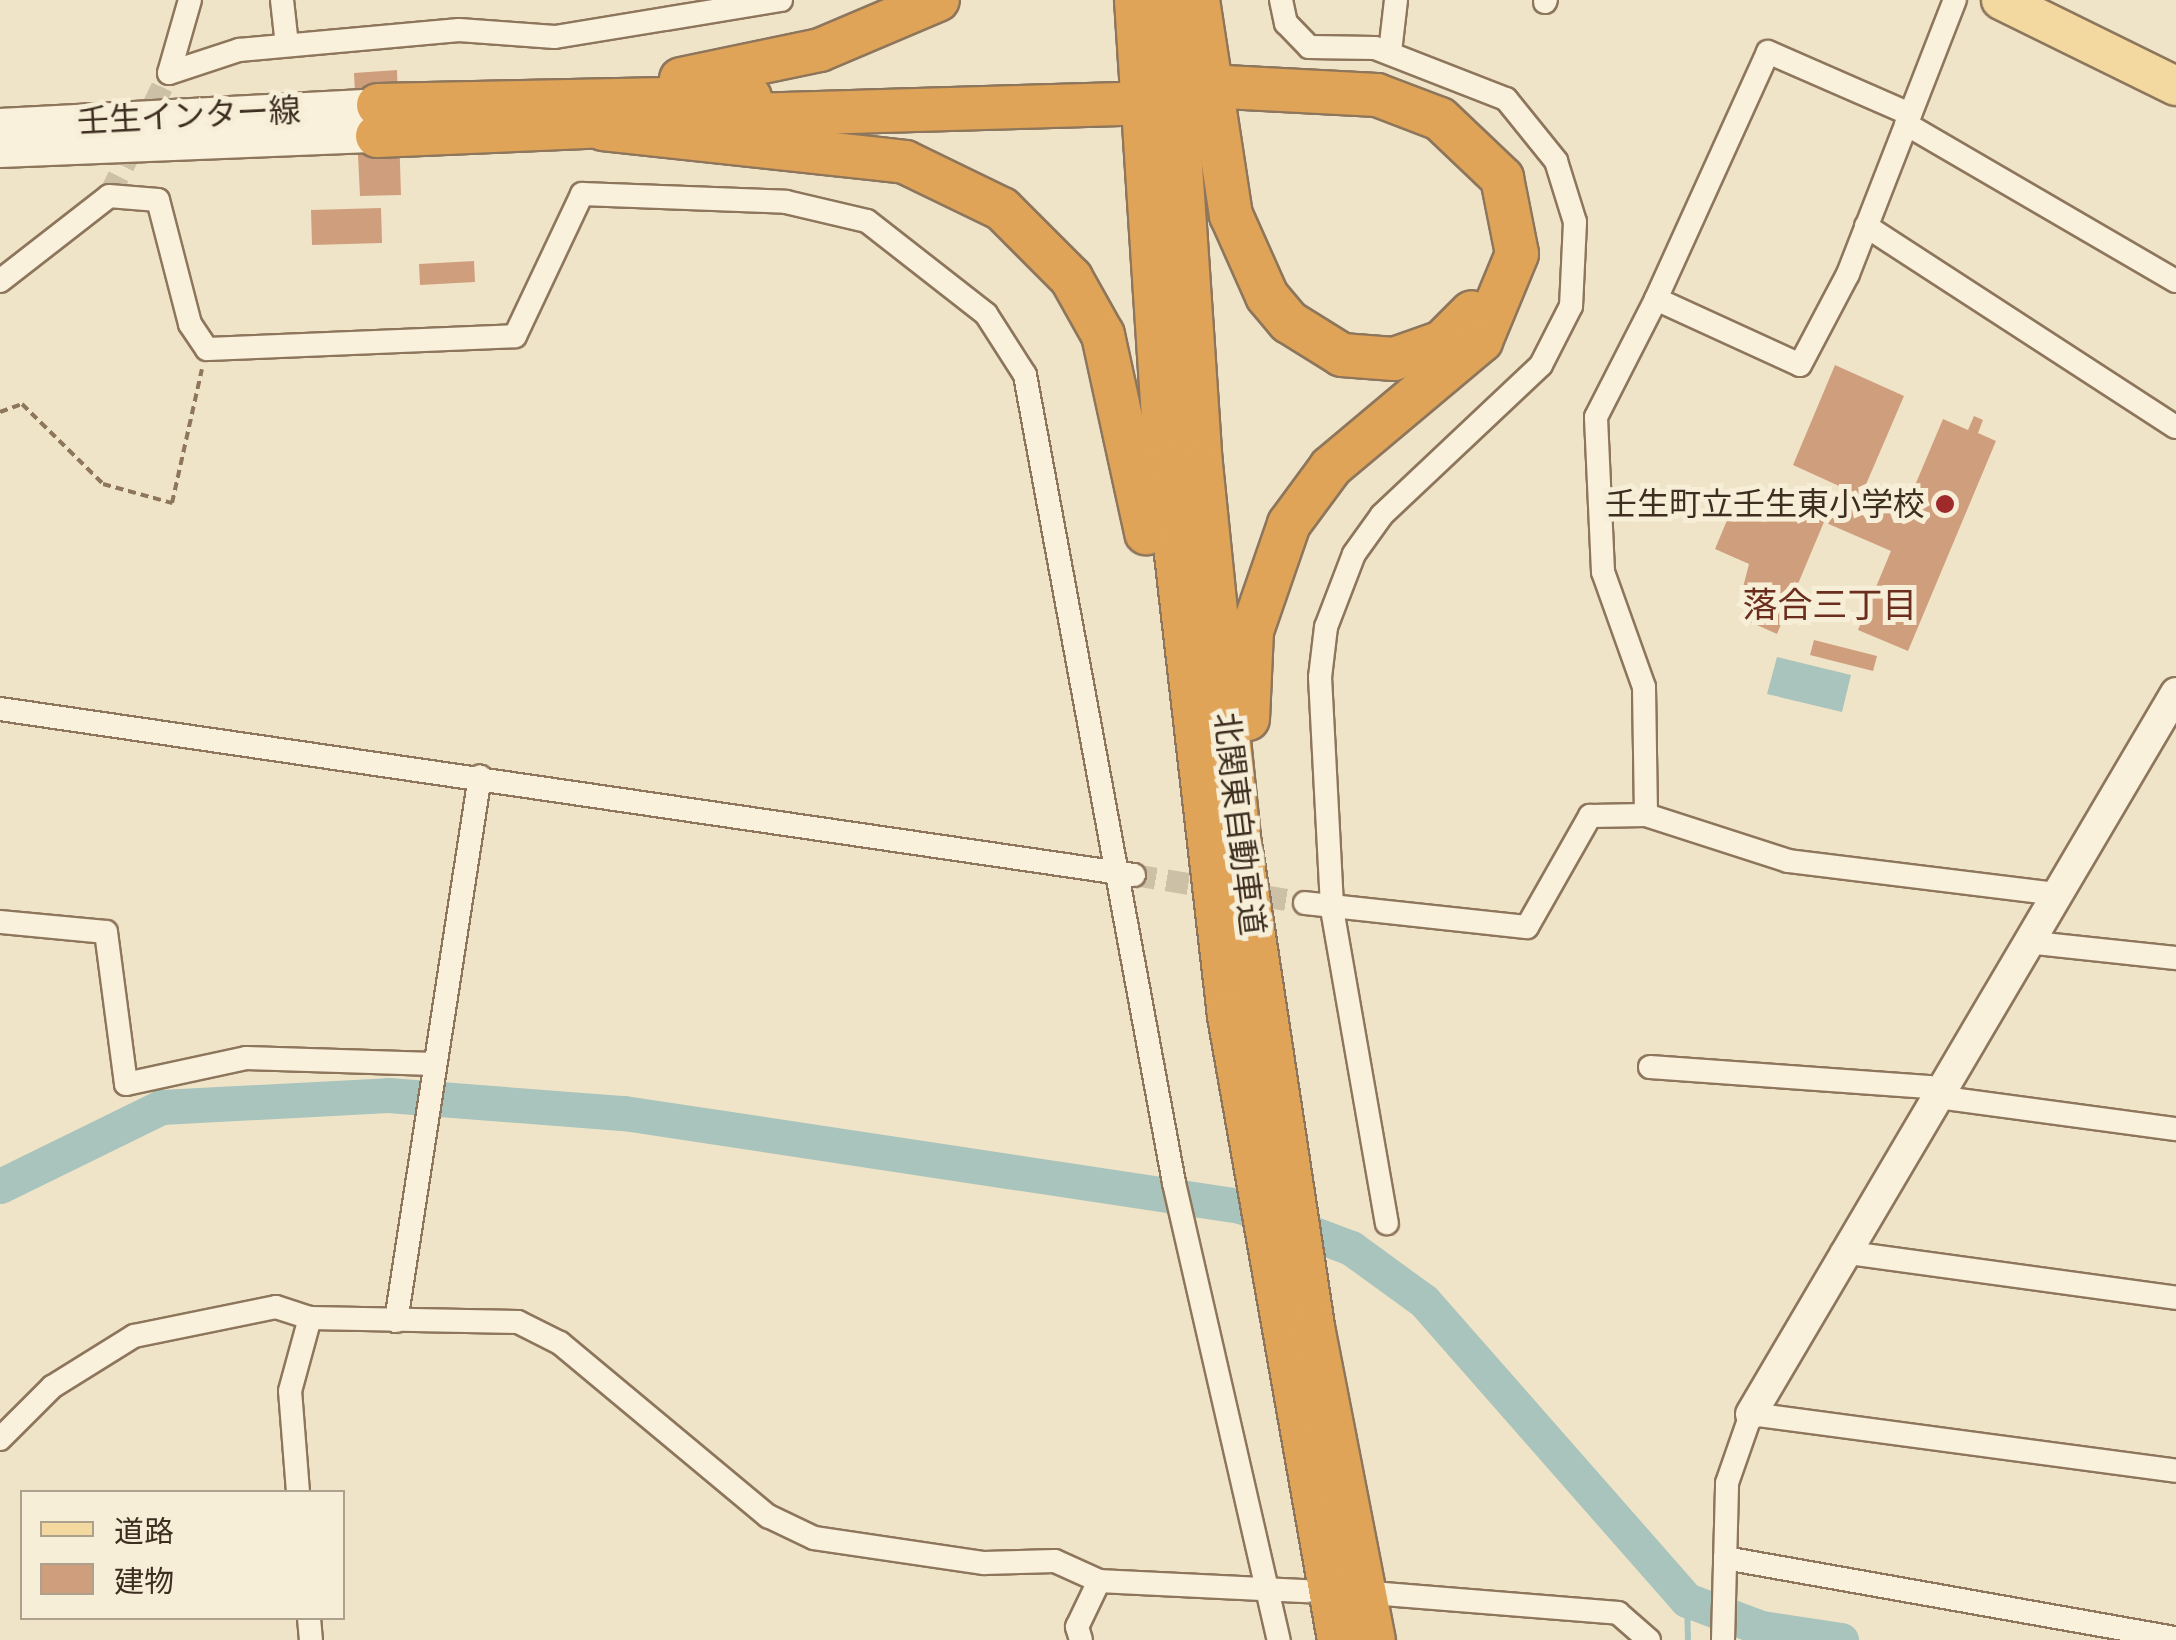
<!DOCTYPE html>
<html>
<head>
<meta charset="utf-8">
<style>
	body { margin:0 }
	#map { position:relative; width:2176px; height:1640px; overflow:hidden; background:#f0e4c8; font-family:"Times New Roman","Noto Sans JP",serif }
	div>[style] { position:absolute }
	.water>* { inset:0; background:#a9c4bc }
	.stream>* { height:6px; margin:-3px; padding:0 3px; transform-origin:3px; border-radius:3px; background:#a9c4bc }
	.river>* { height:35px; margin:-17.5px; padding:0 17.5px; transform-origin:17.5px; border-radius:17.5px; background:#a9c4bc }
	.building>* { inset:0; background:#cf9f7d }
	.minor-tunnel>* { height:22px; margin-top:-11px; transform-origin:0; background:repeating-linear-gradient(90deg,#ccc0a6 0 22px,transparent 0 33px) }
	.path>* { height:4px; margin-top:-2px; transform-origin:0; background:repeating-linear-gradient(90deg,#8d765c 0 8px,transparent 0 13px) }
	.roads { filter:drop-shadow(2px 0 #8d765c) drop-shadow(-2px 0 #8d765c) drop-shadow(0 2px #8d765c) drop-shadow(0 -2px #8d765c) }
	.minor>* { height:22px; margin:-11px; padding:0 11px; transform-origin:11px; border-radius:11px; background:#faf1dc }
	.tertiary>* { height:30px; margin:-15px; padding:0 15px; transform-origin:15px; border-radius:15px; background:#faf1dc }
	.secondary>* { height:32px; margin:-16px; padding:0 16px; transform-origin:16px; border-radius:16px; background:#faf1dc }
	.primary>* { height:38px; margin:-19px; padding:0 19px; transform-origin:19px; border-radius:19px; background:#f3d9a0 }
	.motorway>* { height:42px; margin:-21px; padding:0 21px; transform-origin:21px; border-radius:21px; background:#e0a458 }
	.dots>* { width:28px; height:28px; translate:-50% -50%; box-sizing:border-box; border:5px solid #f7eed8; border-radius:50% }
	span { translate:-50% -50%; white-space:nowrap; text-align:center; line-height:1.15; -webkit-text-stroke:10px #f7eed8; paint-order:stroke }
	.street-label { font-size:32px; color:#3d2e20 }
	.poi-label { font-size:32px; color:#3d2e20 }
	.right { translate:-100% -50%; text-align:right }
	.neighbourhood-label { font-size:35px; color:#6b2e1e }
	.legend { position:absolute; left:20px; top:1490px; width:325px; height:130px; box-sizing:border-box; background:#f7eed8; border:2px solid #ada18e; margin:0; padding:12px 18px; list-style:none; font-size:30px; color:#3d2e20 }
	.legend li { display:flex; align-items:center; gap:20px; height:50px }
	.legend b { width:50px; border:2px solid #ada18e }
</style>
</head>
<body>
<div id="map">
	<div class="water">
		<i style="clip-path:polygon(1777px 657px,1851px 675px,1842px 712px,1767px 694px)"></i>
	</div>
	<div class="stream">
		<i style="left:1687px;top:1600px;width:40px;rotate:88.6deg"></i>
	</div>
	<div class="river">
		<i style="left:0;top:1186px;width:179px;rotate:-26.1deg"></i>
		<i style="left:161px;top:1107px;width:227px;rotate:-3deg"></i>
		<i style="left:388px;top:1095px;width:237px;rotate:4.4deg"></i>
		<i style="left:624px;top:1113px;width:623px;rotate:8.59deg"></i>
		<i style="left:1240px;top:1206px;width:119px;rotate:20.7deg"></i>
		<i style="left:1351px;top:1248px;width:90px;rotate:36deg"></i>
		<i style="left:1424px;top:1301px;width:398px;rotate:48.7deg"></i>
		<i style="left:1687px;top:1600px;width:79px;rotate:20.7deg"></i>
		<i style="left:1761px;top:1628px;width:81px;rotate:8.5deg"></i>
	</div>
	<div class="building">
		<i style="clip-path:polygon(397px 70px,401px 195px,360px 196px,354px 73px)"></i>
		<i style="clip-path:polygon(381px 208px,382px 243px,312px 245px,311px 210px)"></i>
		<i style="clip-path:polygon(474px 261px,475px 282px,420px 285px,419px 264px)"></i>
		<i style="clip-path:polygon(1835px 365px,1904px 396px,1861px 496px,1793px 465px)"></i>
		<i style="clip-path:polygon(1974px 416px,1983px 420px,1978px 433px,1996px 441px,1908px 651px,1858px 630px,1891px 551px,1824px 522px,1777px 634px,1748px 621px,1754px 605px,1740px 599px,1749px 564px,1715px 549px,1733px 506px,1770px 521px,1804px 494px,1848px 514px,1855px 495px,1902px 516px,1943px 419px,1968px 430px)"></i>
		<i style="clip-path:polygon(1814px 640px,1877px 656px,1873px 671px,1810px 655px)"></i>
	</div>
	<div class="minor-tunnel">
		<i style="left:109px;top:196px;width:137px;rotate:-64deg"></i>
		<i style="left:1134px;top:875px;width:173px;rotate:9.3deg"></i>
	</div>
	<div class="path">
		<i style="left:0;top:412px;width:23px;rotate:-20deg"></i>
		<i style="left:22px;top:404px;width:114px;rotate:44.6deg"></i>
		<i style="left:103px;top:484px;width:72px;rotate:15.4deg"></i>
		<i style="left:172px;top:503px;width:137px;rotate:-77.4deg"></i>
	</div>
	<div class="roads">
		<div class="minor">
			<i style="left:282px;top:0;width:45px;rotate:83.7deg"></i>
			<i style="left:1281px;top:0;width:24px;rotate:78deg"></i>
			<i style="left:1286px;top:23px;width:33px;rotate:46deg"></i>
			<i style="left:1309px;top:47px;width:66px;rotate:0.9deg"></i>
			<i style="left:1375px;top:48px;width:141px;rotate:21.3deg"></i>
			<i style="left:1506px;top:99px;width:80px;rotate:51.1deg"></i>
			<i style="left:1556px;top:161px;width:64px;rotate:72.7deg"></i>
			<i style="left:1575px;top:222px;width:84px;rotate:92.7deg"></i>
			<i style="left:1571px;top:306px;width:66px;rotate:117deg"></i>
			<i style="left:1541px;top:365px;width:219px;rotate:136.7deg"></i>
			<i style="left:1382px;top:515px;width:48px;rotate:125.7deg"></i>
			<i style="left:1354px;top:554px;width:78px;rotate:111deg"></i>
			<i style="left:1326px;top:627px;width:50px;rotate:96.8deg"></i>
			<i style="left:1320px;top:677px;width:232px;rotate:87deg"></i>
			<i style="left:1332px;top:909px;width:319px;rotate:80.1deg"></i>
			<i style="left:1545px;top:2px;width:2px;rotate:-63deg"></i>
			<i style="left:1390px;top:52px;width:52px;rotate:-83.4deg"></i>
			<i style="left:169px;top:73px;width:74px;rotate:-18.2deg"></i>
			<i style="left:239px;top:50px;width:221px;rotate:-5.2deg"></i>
			<i style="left:459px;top:30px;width:96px;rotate:4.2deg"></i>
			<i style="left:555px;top:37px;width:229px;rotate:-9.3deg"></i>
			<i style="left:169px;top:73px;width:76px;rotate:-74deg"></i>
			<i style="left:1906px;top:124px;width:312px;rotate:30.2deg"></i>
			<i style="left:1866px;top:226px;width:369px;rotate:33deg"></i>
			<i style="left:0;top:281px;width:138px;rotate:-37.9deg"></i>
			<i style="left:109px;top:196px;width:49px;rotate:4.7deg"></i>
			<i style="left:158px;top:200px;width:128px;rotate:75.5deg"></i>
			<i style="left:190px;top:324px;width:30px;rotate:56deg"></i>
			<i style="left:207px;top:349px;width:308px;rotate:-2.4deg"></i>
			<i style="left:515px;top:336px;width:157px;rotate:-64.7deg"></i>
			<i style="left:582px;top:194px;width:204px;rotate:2.2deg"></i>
			<i style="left:786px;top:202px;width:83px;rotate:13.2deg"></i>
			<i style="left:867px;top:221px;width:151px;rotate:38deg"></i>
			<i style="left:986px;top:314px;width:72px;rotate:57.4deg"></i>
			<i style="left:1025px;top:375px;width:822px;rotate:79.55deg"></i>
			<i style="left:1174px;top:1183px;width:469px;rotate:77.1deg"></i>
			<i style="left:1656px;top:299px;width:271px;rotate:-65.6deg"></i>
			<i style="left:1768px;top:52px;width:155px;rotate:23.6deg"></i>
			<i style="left:0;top:709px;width:1146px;rotate:8.33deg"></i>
			<i style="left:1646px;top:815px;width:128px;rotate:-90.9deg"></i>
			<i style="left:1644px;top:687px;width:122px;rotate:-109.6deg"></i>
			<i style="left:1603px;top:572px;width:155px;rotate:-92.6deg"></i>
			<i style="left:1596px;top:417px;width:132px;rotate:-63deg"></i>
			<i style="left:1656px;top:299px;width:158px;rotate:24.6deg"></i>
			<i style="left:1800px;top:365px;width:103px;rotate:-62.2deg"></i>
			<i style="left:1848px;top:274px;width:294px;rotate:-68.7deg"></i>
			<i style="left:1305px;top:903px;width:223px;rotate:6.2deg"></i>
			<i style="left:1527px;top:927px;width:128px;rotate:-60.4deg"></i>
			<i style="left:1590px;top:816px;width:56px;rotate:-1deg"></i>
			<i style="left:1646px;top:815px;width:149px;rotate:17.9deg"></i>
			<i style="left:1788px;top:861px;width:269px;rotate:7deg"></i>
			<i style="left:0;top:922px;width:106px;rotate:5.4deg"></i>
			<i style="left:106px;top:932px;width:153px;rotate:82.5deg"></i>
			<i style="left:126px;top:1084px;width:123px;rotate:-12.2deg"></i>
			<i style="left:246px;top:1058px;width:188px;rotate:1.8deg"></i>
			<i style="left:2026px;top:942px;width:151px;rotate:6.1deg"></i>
			<i style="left:1650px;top:1067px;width:279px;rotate:4.1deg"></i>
			<i style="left:1928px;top:1087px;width:14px;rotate:45deg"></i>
			<i style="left:1938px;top:1097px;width:240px;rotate:7.7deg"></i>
			<i style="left:1842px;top:1252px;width:337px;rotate:7.8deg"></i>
			<i style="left:396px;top:1321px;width:551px;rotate:-81.24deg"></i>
			<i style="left:0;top:1439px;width:74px;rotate:-45deg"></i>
			<i style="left:52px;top:1387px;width:97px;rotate:-31.9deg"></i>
			<i style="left:134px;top:1336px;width:145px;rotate:-11.5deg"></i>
			<i style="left:276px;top:1307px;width:36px;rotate:18deg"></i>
			<i style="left:310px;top:1318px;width:208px;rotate:1.1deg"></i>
			<i style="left:518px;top:1322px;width:47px;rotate:26.6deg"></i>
			<i style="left:560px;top:1343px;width:271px;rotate:39.8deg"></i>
			<i style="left:768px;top:1516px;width:51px;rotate:25.6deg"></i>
			<i style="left:814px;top:1538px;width:172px;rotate:8.4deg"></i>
			<i style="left:984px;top:1563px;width:71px;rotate:-1.6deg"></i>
			<i style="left:1055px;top:1561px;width:48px;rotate:24.4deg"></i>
			<i style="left:1099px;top:1581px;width:208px;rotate:2.8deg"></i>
			<i style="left:298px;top:1492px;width:101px;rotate:-94.5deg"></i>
			<i style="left:290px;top:1391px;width:76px;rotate:-74.7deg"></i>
			<i style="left:1725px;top:1558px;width:458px;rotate:10.1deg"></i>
			<i style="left:1384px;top:1594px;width:235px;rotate:4.6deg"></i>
			<i style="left:1618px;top:1613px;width:41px;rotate:41.1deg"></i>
			<i style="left:309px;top:1618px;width:22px;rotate:85deg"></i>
			<i style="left:1081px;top:1640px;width:14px;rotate:-107deg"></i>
			<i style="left:1077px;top:1627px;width:51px;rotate:-64.4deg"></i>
			<i style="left:1723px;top:1640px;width:157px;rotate:-88.5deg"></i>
			<i style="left:1727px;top:1483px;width:73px;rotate:-70.8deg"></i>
			<i style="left:1751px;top:1414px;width:429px;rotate:7.6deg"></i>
		</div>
		<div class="tertiary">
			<i style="left:1751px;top:1414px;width:837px;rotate:-59.48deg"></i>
		</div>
		<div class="secondary">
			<i style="left:0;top:125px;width:379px;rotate:-3deg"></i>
			<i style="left:0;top:151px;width:377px;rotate:-2.3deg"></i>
		</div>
		<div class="primary">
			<i style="left:2001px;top:0;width:195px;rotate:26.2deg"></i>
		</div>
		<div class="motorway">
			<i style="left:1136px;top:0;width:468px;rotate:86.3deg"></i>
			<i style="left:1166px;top:467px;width:553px;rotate:83.45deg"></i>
			<i style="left:1229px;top:1016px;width:634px;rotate:80deg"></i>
			<i style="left:1170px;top:0;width:465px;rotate:86.2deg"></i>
			<i style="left:1201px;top:464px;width:375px;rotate:84.2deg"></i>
			<i style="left:1239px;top:837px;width:496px;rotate:81.4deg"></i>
			<i style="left:1313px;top:1327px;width:319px;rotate:79deg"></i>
			<i style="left:1198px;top:0;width:218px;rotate:81.3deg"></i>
			<i style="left:1231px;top:215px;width:89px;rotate:66deg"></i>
			<i style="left:1267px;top:296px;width:34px;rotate:50deg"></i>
			<i style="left:1289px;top:322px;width:62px;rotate:31.9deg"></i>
			<i style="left:1342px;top:355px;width:52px;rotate:4.4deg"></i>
			<i style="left:1394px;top:359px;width:51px;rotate:-19.5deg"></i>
			<i style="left:1442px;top:342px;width:42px;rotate:-45deg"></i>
			<i style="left:681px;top:79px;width:142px;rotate:-11.8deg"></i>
			<i style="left:820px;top:50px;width:128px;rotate:-23deg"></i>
			<i style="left:1225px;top:87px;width:152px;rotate:3deg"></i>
			<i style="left:1377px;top:95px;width:67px;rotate:20.9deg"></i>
			<i style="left:1440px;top:119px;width:86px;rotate:43.6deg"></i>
			<i style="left:1502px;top:178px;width:77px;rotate:78.8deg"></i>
			<i style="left:1517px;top:254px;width:94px;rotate:112.5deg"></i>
			<i style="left:1481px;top:341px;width:196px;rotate:140deg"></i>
			<i style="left:1331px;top:467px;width:71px;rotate:126.4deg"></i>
			<i style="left:1289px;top:524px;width:113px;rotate:109.1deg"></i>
			<i style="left:1252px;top:631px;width:88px;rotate:92.6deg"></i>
			<i style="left:378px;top:105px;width:372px;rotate:-1.2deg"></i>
			<i style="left:716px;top:116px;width:405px;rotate:-1.7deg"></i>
			<i style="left:603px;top:129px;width:304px;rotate:6.2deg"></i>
			<i style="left:905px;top:162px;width:108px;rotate:25.9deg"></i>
			<i style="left:1002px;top:209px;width:98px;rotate:45deg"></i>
			<i style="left:1071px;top:278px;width:65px;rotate:60.7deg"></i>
			<i style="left:1103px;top:335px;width:203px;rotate:77.7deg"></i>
			<i style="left:377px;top:136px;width:254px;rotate:-2.5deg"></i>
		</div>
	</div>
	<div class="dots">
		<i style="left:1945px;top:504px;background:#9e2a2b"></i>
	</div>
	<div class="street-label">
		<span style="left:189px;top:116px;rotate:-3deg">壬生インター線</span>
		<span style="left:1239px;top:824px;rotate:83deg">北関東自動車道</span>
	</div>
	<div class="poi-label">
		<span class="right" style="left:1925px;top:504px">壬生町立壬生東小学校</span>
	</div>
	<div class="neighbourhood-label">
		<span style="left:1830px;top:606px">落合三丁目</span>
	</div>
	<ul class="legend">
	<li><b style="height:12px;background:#f3d9a0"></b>道路</li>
	<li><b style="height:28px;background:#cf9f7d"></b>建物</li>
	</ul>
</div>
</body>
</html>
